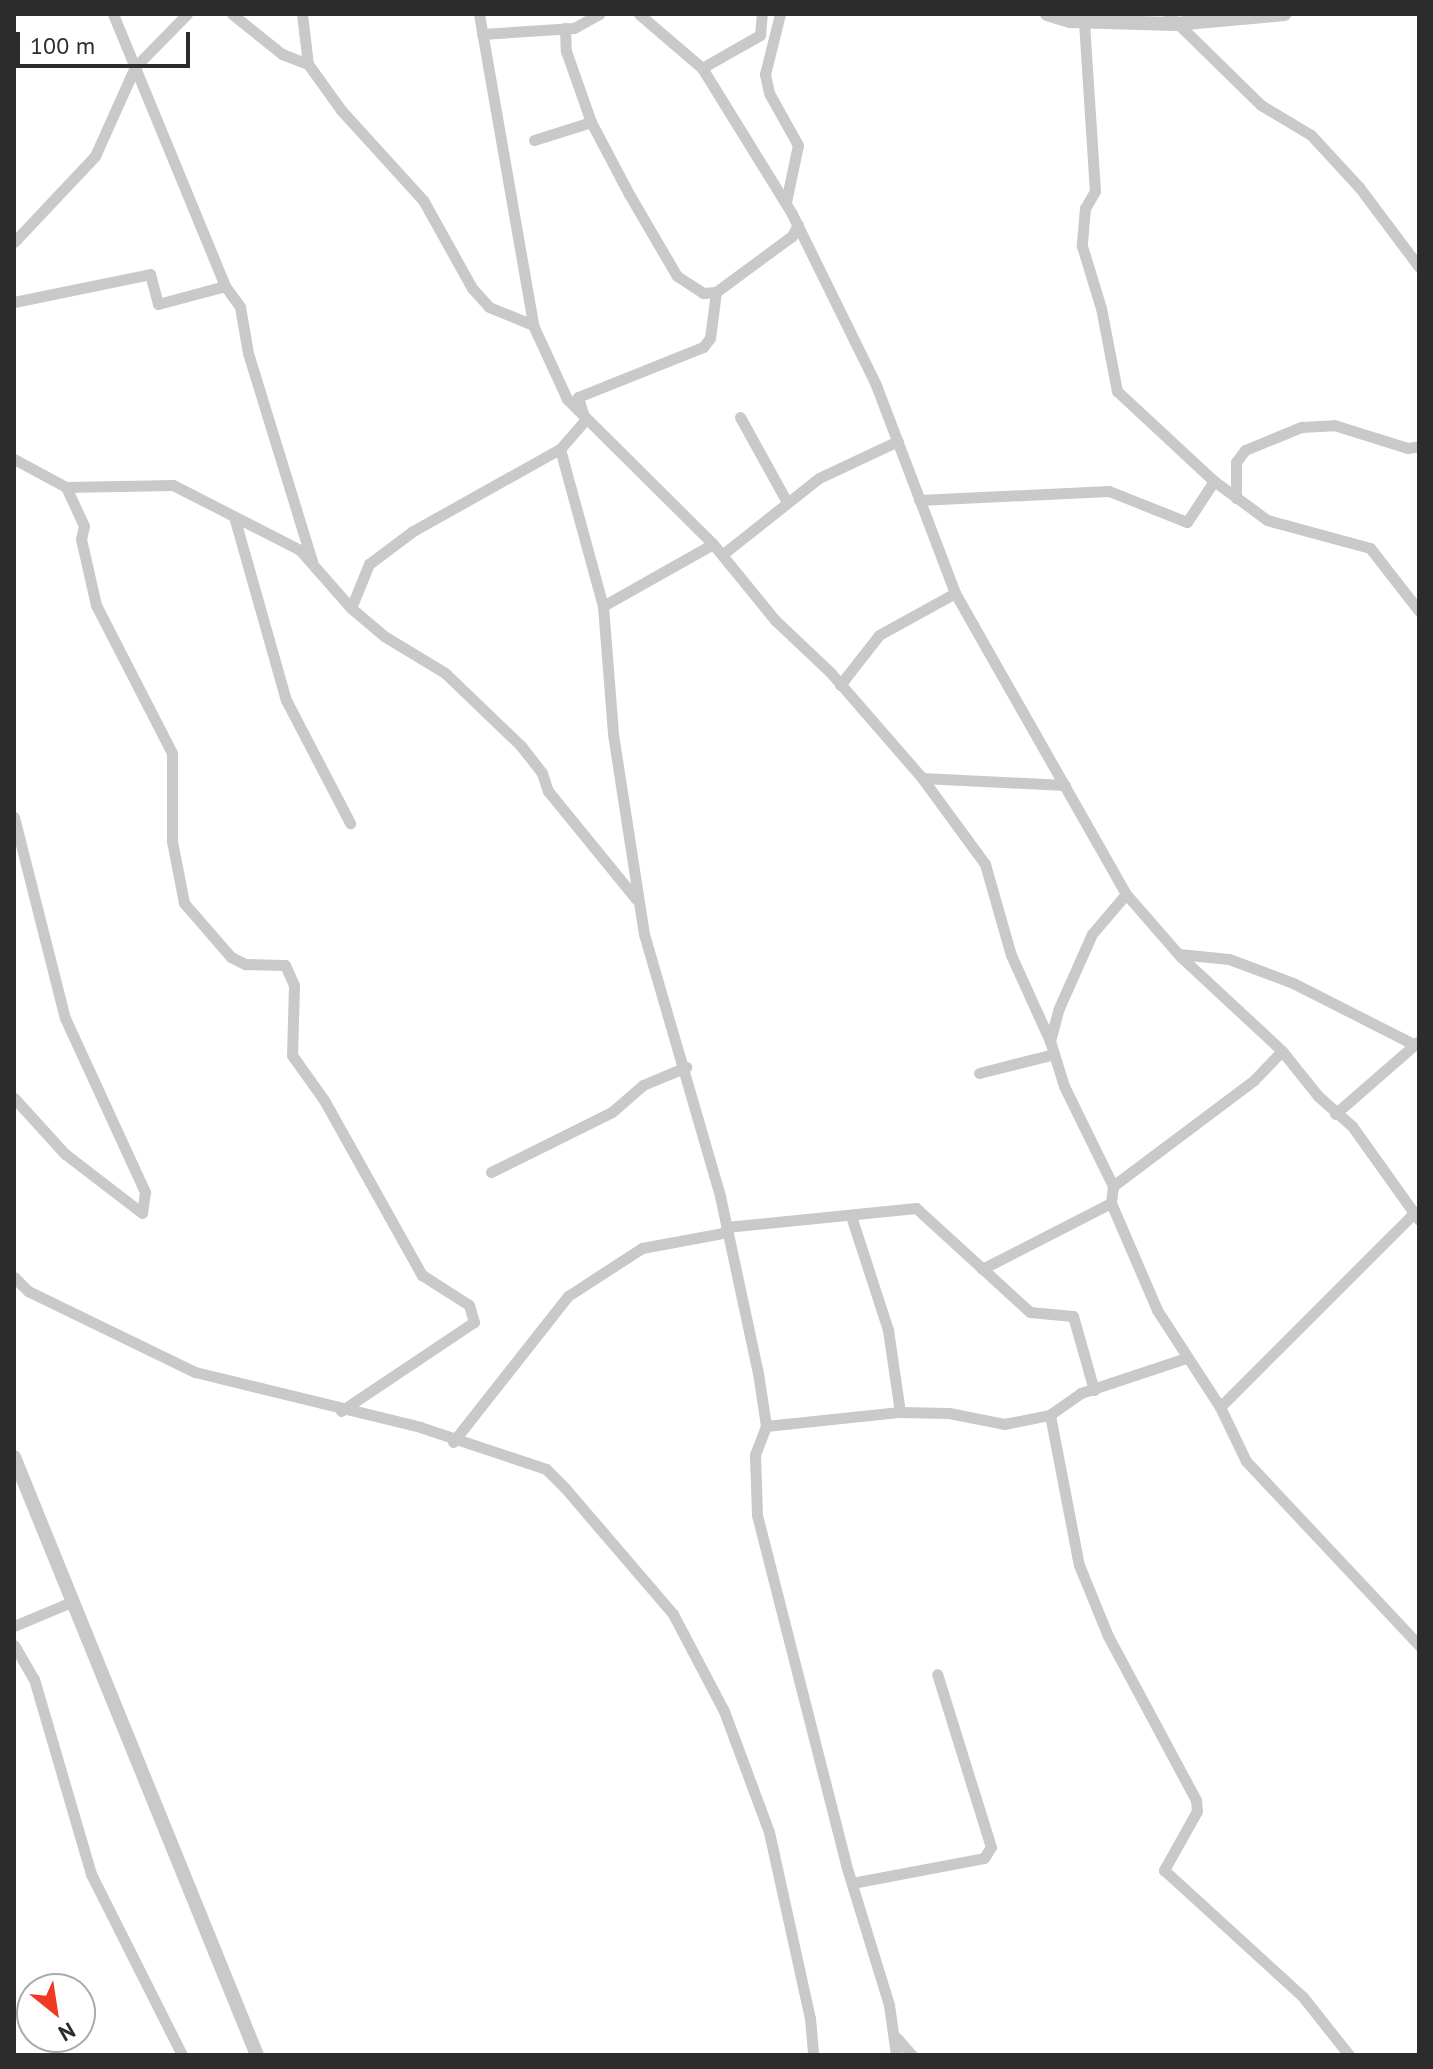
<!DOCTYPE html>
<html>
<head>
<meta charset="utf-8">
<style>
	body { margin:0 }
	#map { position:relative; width:1433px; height:2069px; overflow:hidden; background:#fff; font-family:"PT Sans",sans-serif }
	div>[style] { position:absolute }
	.minor>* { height:11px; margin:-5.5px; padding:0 5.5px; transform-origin:5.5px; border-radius:5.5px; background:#c9c9c9 }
	.tertiary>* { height:14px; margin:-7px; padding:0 7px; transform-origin:7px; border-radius:7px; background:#c9c9c9 }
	span { translate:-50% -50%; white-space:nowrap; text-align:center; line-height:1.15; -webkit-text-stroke:8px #fff; paint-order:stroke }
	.frame { position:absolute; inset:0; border:16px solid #2c2c2c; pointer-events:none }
	.north { position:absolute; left:16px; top:1973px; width:80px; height:80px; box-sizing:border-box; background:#fff; border:2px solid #ababab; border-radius:50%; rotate:150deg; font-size:22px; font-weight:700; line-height:32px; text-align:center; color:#2c2c2c }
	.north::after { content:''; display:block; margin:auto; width:28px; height:36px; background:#f03922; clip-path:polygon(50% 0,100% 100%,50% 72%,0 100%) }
	.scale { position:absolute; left:16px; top:32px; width:174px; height:36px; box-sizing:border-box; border:4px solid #2c2c2c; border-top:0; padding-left:10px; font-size:24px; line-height:28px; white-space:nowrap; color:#2c2c2c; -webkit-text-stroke:6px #fff; paint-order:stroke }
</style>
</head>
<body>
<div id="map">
	<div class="minor">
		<i style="left:113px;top:14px;width:294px;rotate:67.6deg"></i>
		<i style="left:225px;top:286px;width:26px;rotate:54deg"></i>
		<i style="left:240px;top:307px;width:47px;rotate:80.1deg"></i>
		<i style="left:248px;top:353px;width:218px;rotate:72.9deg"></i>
		<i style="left:232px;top:14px;width:64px;rotate:38.7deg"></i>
		<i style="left:282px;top:54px;width:28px;rotate:21deg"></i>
		<i style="left:302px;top:14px;width:50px;rotate:83.2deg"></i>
		<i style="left:308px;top:64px;width:57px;rotate:54.3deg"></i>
		<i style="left:341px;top:110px;width:122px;rotate:47.7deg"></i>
		<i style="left:423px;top:200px;width:101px;rotate:60.9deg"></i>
		<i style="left:472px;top:288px;width:25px;rotate:48deg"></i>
		<i style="left:489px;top:307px;width:48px;rotate:22.2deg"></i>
		<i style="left:479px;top:14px;width:316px;rotate:80.1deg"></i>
		<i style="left:533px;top:325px;width:81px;rotate:65.3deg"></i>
		<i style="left:567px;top:399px;width:206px;rotate:44.8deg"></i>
		<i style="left:713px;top:544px;width:98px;rotate:50.8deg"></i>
		<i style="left:775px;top:620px;width:76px;rotate:43.4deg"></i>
		<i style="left:830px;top:672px;width:140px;rotate:49deg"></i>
		<i style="left:922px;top:778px;width:107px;rotate:53.8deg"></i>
		<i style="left:985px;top:864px;width:95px;rotate:74.1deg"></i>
		<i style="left:1011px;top:955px;width:94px;rotate:65.6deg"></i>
		<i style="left:1050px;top:1041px;width:47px;rotate:72.7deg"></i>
		<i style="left:1064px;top:1086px;width:111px;rotate:63.9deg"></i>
		<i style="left:1113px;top:1186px;width:17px;rotate:97deg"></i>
		<i style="left:1111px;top:1203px;width:116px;rotate:66.7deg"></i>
		<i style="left:1157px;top:1310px;width:116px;rotate:57deg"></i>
		<i style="left:1220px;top:1407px;width:60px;rotate:64.3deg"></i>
		<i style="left:1246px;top:1461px;width:253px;rotate:46.8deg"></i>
		<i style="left:639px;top:14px;width:83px;rotate:40.6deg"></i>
		<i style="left:702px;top:68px;width:172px;rotate:58.3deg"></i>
		<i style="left:792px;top:214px;width:191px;rotate:63.8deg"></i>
		<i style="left:876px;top:385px;width:222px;rotate:69.2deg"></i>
		<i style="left:955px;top:593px;width:346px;rotate:60.4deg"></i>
		<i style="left:1126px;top:894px;width:84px;rotate:48.9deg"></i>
		<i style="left:1181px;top:957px;width:138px;rotate:42.9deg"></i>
		<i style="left:1282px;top:1051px;width:58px;rotate:51.3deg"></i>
		<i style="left:1318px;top:1096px;width:45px;rotate:41.4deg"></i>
		<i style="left:1352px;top:1126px;width:115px;rotate:54.5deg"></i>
		<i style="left:780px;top:14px;width:62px;rotate:104deg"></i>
		<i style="left:765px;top:74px;width:19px;rotate:78deg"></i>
		<i style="left:769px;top:93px;width:60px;rotate:60.9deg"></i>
		<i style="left:798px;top:145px;width:58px;rotate:101.9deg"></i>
		<i style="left:1168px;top:14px;width:130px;rotate:44.4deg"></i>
		<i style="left:1261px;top:105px;width:58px;rotate:31deg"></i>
		<i style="left:1311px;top:135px;width:71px;rotate:47.3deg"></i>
		<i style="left:1359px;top:187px;width:100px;rotate:53.1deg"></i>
		<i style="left:1084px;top:22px;width:169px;rotate:86.3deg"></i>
		<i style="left:1095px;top:191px;width:20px;rotate:120deg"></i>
		<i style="left:1085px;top:208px;width:38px;rotate:95deg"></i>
		<i style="left:1082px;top:246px;width:65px;rotate:73deg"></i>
		<i style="left:1101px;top:308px;width:85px;rotate:79.1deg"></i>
		<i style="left:1117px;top:391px;width:132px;rotate:42.9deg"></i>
		<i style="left:1214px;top:481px;width:66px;rotate:36.3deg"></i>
		<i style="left:1267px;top:520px;width:107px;rotate:15.2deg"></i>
		<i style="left:1370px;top:548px;width:80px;rotate:52.1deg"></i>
		<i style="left:565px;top:28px;width:23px;rotate:88deg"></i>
		<i style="left:566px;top:51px;width:75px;rotate:70.6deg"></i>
		<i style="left:591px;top:122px;width:81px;rotate:62.2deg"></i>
		<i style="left:629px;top:194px;width:95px;rotate:59.7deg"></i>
		<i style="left:677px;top:276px;width:31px;rotate:33deg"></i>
		<i style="left:703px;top:293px;width:13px;rotate:-4deg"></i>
		<i style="left:482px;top:34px;width:92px;rotate:-3.7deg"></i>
		<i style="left:574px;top:28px;width:29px;rotate:-29deg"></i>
		<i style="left:702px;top:68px;width:67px;rotate:-29.6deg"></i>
		<i style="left:760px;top:35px;width:21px;rotate:-85deg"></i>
		<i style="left:534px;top:140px;width:60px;rotate:-17.5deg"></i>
		<i style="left:14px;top:242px;width:118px;rotate:-46.7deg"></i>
		<i style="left:95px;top:156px;width:98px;rotate:-65.8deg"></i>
		<i style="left:135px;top:67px;width:74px;rotate:-45.5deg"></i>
		<i style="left:14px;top:302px;width:139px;rotate:-11.6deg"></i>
		<i style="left:150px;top:274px;width:31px;rotate:75deg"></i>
		<i style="left:158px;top:304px;width:69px;rotate:-15deg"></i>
		<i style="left:740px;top:417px;width:97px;rotate:61.1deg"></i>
		<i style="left:560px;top:449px;width:163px;rotate:74.7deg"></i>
		<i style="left:603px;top:606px;width:128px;rotate:85.5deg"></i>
		<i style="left:613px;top:734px;width:202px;rotate:81.2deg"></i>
		<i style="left:644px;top:934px;width:273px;rotate:73.8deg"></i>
		<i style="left:720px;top:1196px;width:181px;rotate:77.9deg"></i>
		<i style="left:758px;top:1373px;width:54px;rotate:81.4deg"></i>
		<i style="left:766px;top:1426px;width:31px;rotate:111deg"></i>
		<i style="left:755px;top:1455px;width:60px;rotate:88.1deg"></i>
		<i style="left:757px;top:1515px;width:361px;rotate:75.7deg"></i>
		<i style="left:846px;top:1865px;width:146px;rotate:72.9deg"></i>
		<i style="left:889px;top:2005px;width:50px;rotate:82deg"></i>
		<i style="left:14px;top:459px;width:59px;rotate:28.3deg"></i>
		<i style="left:66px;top:487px;width:107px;rotate:-1.1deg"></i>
		<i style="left:173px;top:485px;width:143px;rotate:27.1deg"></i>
		<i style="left:300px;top:550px;width:77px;rotate:48.7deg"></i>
		<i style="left:351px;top:608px;width:43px;rotate:40.3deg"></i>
		<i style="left:384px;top:636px;width:71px;rotate:31.2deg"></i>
		<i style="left:445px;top:673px;width:105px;rotate:43.8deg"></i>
		<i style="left:521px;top:746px;width:34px;rotate:52deg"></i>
		<i style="left:542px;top:773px;width:19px;rotate:72deg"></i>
		<i style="left:548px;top:791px;width:139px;rotate:50.8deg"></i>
		<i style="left:66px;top:487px;width:43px;rotate:65.2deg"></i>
		<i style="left:84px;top:526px;width:13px;rotate:103deg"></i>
		<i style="left:81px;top:539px;width:68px;rotate:77.2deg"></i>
		<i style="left:96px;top:605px;width:166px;rotate:62.8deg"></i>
		<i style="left:172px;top:753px;width:88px;rotate:90deg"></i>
		<i style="left:172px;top:841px;width:63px;rotate:79deg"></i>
		<i style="left:184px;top:903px;width:72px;rotate:49deg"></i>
		<i style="left:231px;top:957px;width:16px;rotate:27deg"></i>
		<i style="left:245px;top:964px;width:40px;rotate:1.4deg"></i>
		<i style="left:285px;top:965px;width:22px;rotate:66deg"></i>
		<i style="left:294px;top:985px;width:70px;rotate:91.6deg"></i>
		<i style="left:292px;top:1055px;width:55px;rotate:54.6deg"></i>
		<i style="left:324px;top:1100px;width:201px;rotate:60.8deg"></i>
		<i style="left:422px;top:1275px;width:56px;rotate:32.6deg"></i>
		<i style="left:469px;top:1305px;width:18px;rotate:74deg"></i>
		<i style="left:474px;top:1322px;width:160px;rotate:146.2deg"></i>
		<i style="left:1236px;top:498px;width:36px;rotate:-90deg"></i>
		<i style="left:1236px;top:462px;width:15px;rotate:-53deg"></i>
		<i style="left:1245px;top:450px;width:61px;rotate:-22.3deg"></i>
		<i style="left:1301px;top:427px;width:33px;rotate:-3deg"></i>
		<i style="left:1334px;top:425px;width:77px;rotate:17.3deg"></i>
		<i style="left:1408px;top:448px;width:11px;rotate:-10deg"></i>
		<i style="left:919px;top:500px;width:190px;rotate:-2.7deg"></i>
		<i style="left:1109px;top:491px;width:84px;rotate:21.7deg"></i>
		<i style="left:1187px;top:522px;width:49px;rotate:-56.6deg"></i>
		<i style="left:235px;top:520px;width:187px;rotate:74.2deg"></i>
		<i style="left:286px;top:700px;width:139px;rotate:62.5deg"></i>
		<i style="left:723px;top:554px;width:122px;rotate:-38.4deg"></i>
		<i style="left:819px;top:478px;width:87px;rotate:-25.1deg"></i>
		<i style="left:603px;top:606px;width:126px;rotate:-29.4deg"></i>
		<i style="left:351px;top:608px;width:48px;rotate:-67.8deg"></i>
		<i style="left:369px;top:564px;width:55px;rotate:-36.9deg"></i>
		<i style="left:413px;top:531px;width:168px;rotate:-29.2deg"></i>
		<i style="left:560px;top:449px;width:38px;rotate:-49deg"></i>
		<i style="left:585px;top:420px;width:24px;rotate:-107deg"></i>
		<i style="left:578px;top:397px;width:135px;rotate:-21.8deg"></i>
		<i style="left:703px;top:347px;width:11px;rotate:-52deg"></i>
		<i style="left:710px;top:338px;width:46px;rotate:-82.6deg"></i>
		<i style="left:716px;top:292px;width:94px;rotate:-36.4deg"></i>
		<i style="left:792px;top:236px;width:13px;rotate:-63deg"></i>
		<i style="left:840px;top:685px;width:63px;rotate:-52deg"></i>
		<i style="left:879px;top:635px;width:87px;rotate:-28.9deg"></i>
		<i style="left:922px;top:778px;width:143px;rotate:2.8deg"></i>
		<i style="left:14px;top:817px;width:207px;rotate:75.8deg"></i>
		<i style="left:65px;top:1018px;width:192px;rotate:65.3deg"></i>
		<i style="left:145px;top:1192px;width:21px;rotate:98deg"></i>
		<i style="left:142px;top:1213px;width:97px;rotate:-142.5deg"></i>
		<i style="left:65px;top:1154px;width:76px;rotate:-132.3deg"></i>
		<i style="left:1179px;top:954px;width:50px;rotate:5.7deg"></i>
		<i style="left:1229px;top:959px;width:68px;rotate:20.6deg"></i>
		<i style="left:1293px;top:983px;width:137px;rotate:26.9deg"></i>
		<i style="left:1050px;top:1041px;width:34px;rotate:-75deg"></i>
		<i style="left:1059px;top:1008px;width:81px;rotate:-66deg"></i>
		<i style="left:1092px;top:934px;width:52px;rotate:-49.6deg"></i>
		<i style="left:979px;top:1073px;width:77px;rotate:-14.2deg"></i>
		<i style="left:1335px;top:1114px;width:111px;rotate:-41deg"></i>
		<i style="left:491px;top:1172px;width:135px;rotate:-26.4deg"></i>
		<i style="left:612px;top:1112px;width:41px;rotate:-41.1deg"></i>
		<i style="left:643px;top:1085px;width:47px;rotate:-22.7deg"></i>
		<i style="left:1113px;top:1186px;width:176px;rotate:-36.9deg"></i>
		<i style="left:1254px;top:1080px;width:40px;rotate:-46deg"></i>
		<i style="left:851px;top:1216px;width:120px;rotate:72deg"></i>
		<i style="left:888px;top:1330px;width:83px;rotate:81.7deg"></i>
		<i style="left:726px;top:1227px;width:191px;rotate:-5.7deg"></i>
		<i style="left:916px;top:1208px;width:154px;rotate:42.4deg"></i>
		<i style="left:1030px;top:1312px;width:43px;rotate:5.3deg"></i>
		<i style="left:1073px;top:1316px;width:77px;rotate:74.2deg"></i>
		<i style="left:982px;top:1269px;width:145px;rotate:-27.1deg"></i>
		<i style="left:14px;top:1277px;width:20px;rotate:45deg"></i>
		<i style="left:28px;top:1291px;width:186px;rotate:25.9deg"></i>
		<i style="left:195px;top:1372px;width:232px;rotate:13.7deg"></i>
		<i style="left:420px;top:1427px;width:133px;rotate:18.4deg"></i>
		<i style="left:546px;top:1469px;width:27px;rotate:45deg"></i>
		<i style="left:565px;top:1488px;width:166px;rotate:49.4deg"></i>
		<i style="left:673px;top:1614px;width:110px;rotate:62.3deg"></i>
		<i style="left:724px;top:1711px;width:129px;rotate:69.6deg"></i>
		<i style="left:769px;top:1832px;width:190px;rotate:77.6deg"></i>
		<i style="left:810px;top:2018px;width:37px;rotate:85deg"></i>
		<i style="left:1186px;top:1358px;width:111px;rotate:161.6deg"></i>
		<i style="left:1081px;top:1393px;width:38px;rotate:145deg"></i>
		<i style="left:1050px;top:1415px;width:153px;rotate:79.1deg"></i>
		<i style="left:1079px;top:1565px;width:77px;rotate:67.8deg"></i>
		<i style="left:1108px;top:1636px;width:186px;rotate:61.8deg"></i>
		<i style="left:1196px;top:1800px;width:11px;rotate:85deg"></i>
		<i style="left:1197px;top:1811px;width:68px;rotate:119.2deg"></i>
		<i style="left:1164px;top:1870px;width:188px;rotate:42.4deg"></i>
		<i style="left:1303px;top:1997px;width:74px;rotate:51.6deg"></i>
		<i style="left:1220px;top:1407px;width:276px;rotate:-45deg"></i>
		<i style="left:766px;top:1426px;width:135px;rotate:-6deg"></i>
		<i style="left:900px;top:1412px;width:49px;rotate:1.2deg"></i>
		<i style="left:949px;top:1413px;width:56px;rotate:11.3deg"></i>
		<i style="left:1004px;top:1424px;width:47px;rotate:-11.1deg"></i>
		<i style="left:453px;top:1442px;width:186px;rotate:-51.8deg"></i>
		<i style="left:568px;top:1296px;width:88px;rotate:-33deg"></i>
		<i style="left:642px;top:1248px;width:87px;rotate:-10.5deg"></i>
		<i style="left:14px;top:1626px;width:62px;rotate:-22.8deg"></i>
		<i style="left:14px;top:1645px;width:39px;rotate:60deg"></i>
		<i style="left:34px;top:1679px;width:203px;rotate:73.7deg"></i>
		<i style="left:91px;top:1874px;width:203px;rotate:63.3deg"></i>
		<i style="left:852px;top:1883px;width:134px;rotate:-10.7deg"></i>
		<i style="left:984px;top:1858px;width:13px;rotate:-58deg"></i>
		<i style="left:991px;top:1847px;width:181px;rotate:-107.3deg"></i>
		<i style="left:897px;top:2038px;width:23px;rotate:49deg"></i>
	</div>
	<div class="tertiary">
		<i style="left:1047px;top:14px;width:24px;rotate:17deg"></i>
		<i style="left:1070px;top:21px;width:105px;rotate:1.6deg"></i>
		<i style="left:1175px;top:24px;width:110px;rotate:-5.2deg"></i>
		<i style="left:14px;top:1457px;width:645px;rotate:67.89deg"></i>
	</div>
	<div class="frame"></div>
	<div class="north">N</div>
	<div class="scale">100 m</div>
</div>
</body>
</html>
